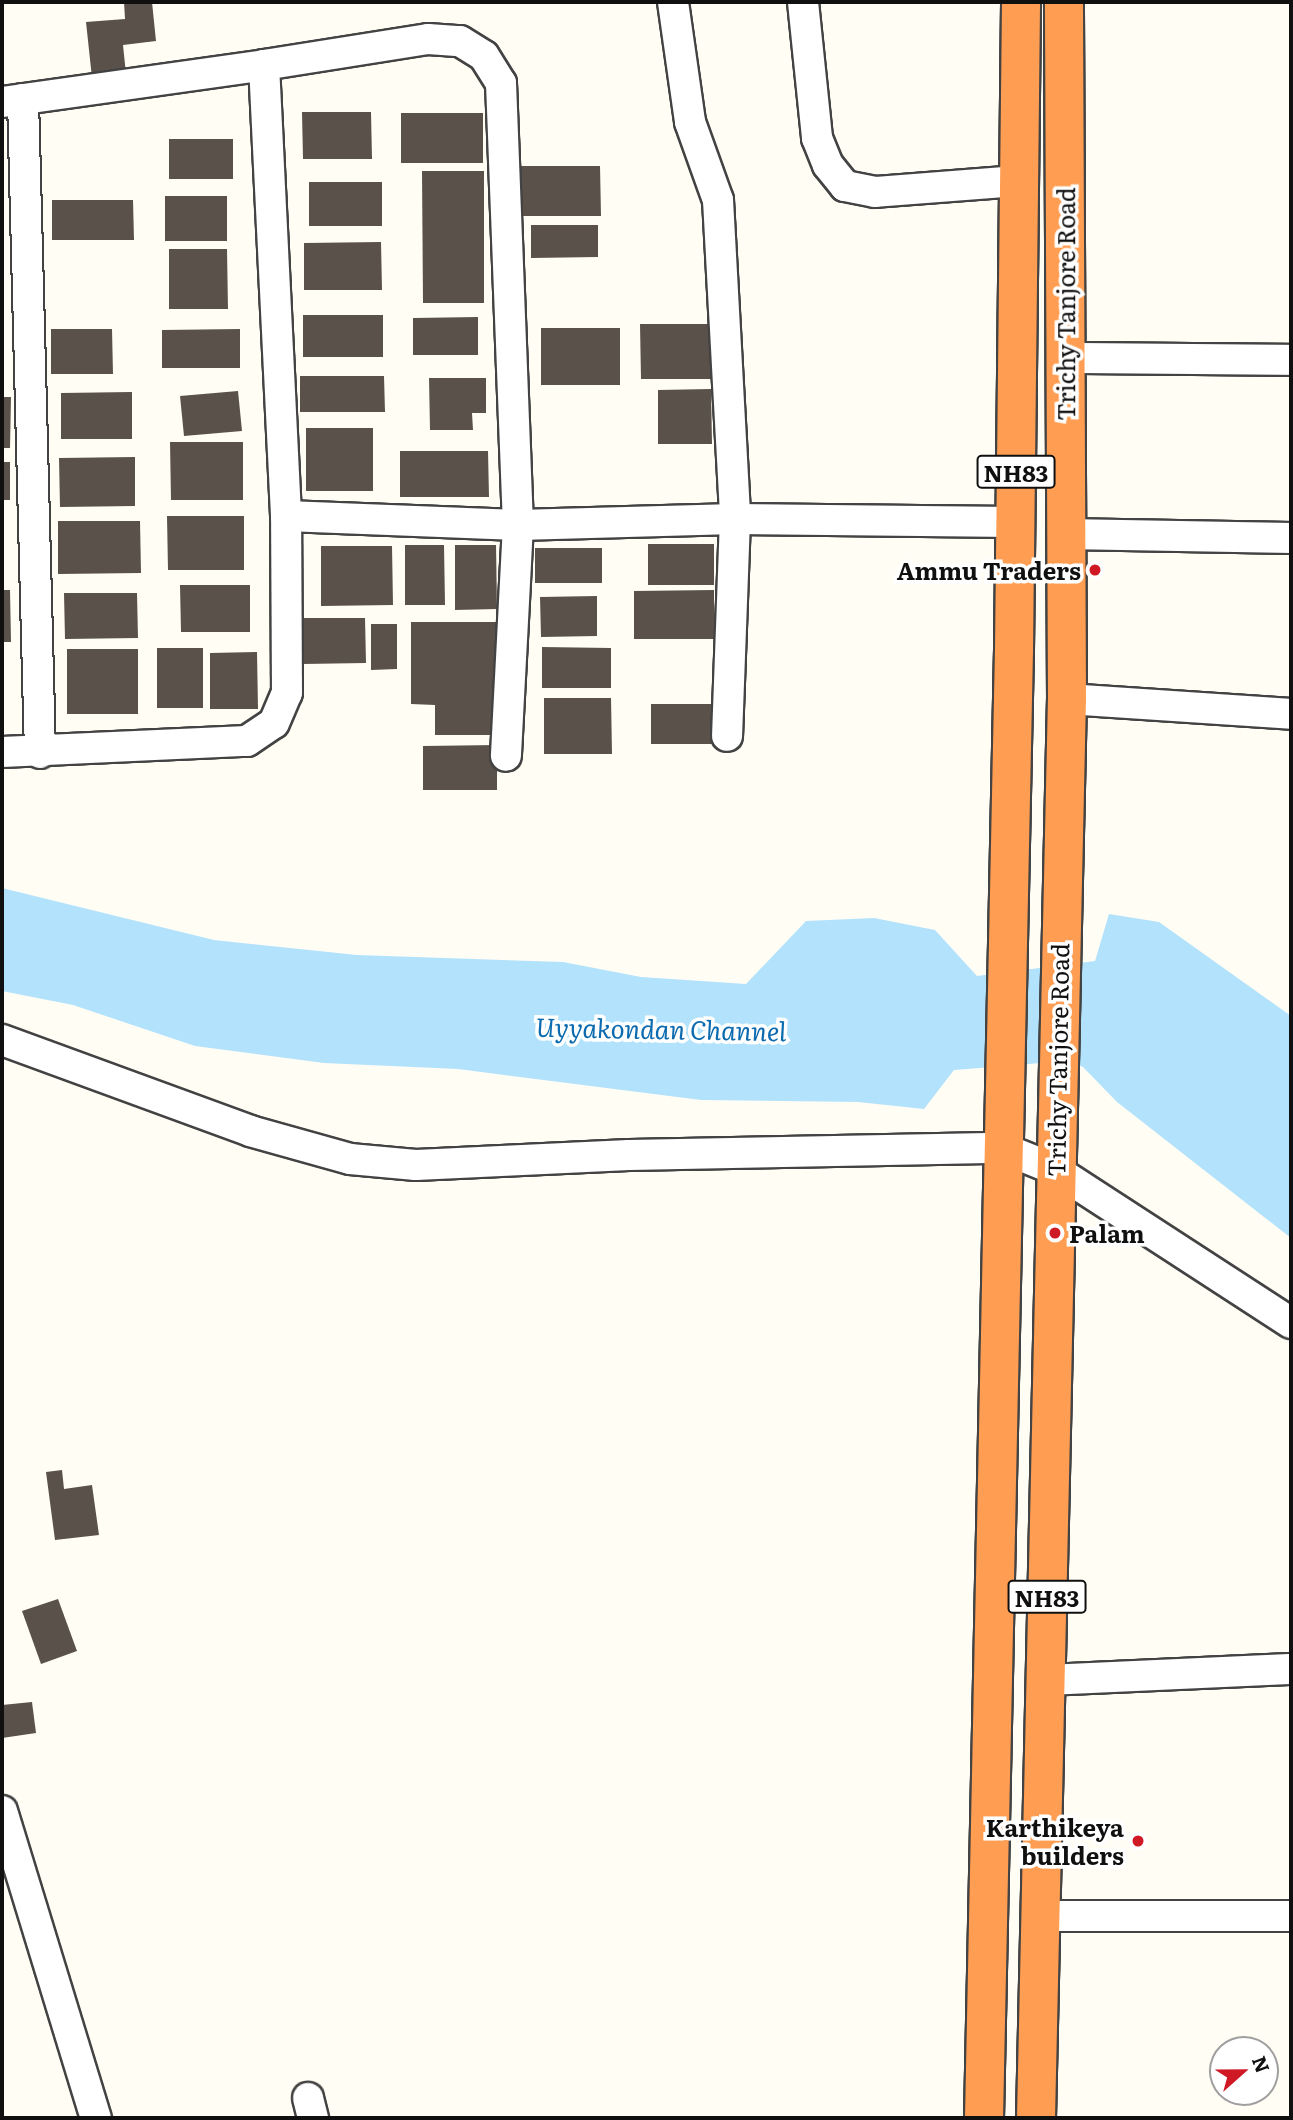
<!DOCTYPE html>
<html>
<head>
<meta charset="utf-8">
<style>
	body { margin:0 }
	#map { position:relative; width:1293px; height:2120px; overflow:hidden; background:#fffdf4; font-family:Literata,serif }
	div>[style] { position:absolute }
	.water>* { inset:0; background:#b3e2fc }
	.building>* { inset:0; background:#5a514b }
	.roads { filter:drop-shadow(2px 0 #434343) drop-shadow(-2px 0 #434343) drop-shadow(0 2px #434343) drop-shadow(0 -2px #434343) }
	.street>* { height:30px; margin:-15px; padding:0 15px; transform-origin:15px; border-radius:15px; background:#fff }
	.highway>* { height:38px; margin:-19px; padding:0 19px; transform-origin:19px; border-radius:19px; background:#ff9e52 }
	.dots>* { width:19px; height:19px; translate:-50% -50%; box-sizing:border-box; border:4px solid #fff; border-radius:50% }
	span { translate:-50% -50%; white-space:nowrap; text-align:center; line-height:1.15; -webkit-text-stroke:7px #fff; paint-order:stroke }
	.shield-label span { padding:2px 5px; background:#fff; border:2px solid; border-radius:5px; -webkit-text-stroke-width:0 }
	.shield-label { font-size:23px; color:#101010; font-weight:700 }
	.street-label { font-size:24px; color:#101010 }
	.poi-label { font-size:24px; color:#101010; font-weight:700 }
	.right { translate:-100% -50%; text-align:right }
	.left { translate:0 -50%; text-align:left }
	.water-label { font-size:26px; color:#0c6baf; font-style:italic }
	.frame { position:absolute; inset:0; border:4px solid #101010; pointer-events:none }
	.north { position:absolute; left:1209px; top:2036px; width:70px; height:70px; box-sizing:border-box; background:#fff; border:2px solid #9f9f9f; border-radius:50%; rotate:69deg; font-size:19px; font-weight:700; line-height:28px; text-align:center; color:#101010 }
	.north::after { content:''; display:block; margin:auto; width:24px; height:32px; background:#cf1a26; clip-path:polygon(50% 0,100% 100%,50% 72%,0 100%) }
</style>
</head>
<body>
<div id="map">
	<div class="water">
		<i style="clip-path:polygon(2px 888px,214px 940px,357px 955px,563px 962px,641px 977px,746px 984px,806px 921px,874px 918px,935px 930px,977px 976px,1095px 961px,1109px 914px,1159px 922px,1291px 1016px,1291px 1238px,1117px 1102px,1083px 1067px,1067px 1061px,954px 1070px,924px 1109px,858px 1102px,701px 1100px,458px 1069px,324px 1063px,195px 1046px,73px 1005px,2px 991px)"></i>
	</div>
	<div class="building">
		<i style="clip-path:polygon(124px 2px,152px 2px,156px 41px,123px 45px,126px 74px,92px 78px,86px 22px,125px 19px)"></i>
		<i style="clip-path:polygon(302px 112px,371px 112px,372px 159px,303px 159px)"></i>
		<i style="clip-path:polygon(401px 113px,483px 113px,483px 163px,401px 163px)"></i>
		<i style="clip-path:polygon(169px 139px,233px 139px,233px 179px,169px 179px)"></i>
		<i style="clip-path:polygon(517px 166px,600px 166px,601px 216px,517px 216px)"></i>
		<i style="clip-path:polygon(422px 171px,484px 171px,484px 303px,423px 303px)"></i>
		<i style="clip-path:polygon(309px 182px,382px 182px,382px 226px,309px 226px)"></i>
		<i style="clip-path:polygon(165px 196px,227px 196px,227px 241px,165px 241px)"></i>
		<i style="clip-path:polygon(52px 200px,133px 200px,134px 240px,52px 240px)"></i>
		<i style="clip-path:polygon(531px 225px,598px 225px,598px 257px,531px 258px)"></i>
		<i style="clip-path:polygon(381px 242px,382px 290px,304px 290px,304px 243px)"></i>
		<i style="clip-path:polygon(169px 249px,227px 249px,228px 309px,169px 309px)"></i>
		<i style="clip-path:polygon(303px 315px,383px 315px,383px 357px,303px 357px)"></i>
		<i style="clip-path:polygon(478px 317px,478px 355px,413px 355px,413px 318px)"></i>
		<i style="clip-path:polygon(640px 324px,713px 324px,714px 379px,641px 379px)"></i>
		<i style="clip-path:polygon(541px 328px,620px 328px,620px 385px,541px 385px)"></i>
		<i style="clip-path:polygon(51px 329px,112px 329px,113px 374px,51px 374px)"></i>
		<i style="clip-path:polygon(240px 329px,240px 368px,162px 368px,162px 330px)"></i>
		<i style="clip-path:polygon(300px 376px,384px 376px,385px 412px,300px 412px)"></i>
		<i style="clip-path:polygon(429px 378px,486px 378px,486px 413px,472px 413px,473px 430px,430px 430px)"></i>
		<i style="clip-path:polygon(711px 389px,712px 444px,658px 444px,658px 390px)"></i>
		<i style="clip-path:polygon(238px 391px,242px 431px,184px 436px,180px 396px)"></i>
		<i style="clip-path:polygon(132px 392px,132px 439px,61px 439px,61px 393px)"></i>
		<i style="clip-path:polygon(2px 397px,11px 397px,10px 448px,2px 448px)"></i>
		<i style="clip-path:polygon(306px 428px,373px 428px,373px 491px,306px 491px)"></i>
		<i style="clip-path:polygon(170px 442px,243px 442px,243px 500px,171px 500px)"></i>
		<i style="clip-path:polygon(400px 451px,488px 451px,489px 497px,400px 497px)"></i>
		<i style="clip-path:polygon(135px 457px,135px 506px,60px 507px,59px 458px)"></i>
		<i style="clip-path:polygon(2px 462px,10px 462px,10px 500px,2px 500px)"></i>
		<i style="clip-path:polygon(167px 516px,244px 516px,244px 570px,168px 570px)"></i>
		<i style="clip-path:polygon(58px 521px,140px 521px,141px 573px,58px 574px)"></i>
		<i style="clip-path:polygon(648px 544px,714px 544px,714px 585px,648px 585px)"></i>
		<i style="clip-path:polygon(405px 545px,444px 545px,445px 605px,405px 605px)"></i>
		<i style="clip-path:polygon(455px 545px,496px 545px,497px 609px,455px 610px)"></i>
		<i style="clip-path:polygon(321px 546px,392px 546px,393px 605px,321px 606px)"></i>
		<i style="clip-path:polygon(535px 548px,602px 548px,602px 583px,535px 583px)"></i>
		<i style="clip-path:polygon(180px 585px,250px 585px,250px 632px,181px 632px)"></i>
		<i style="clip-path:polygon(2px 590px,10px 590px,11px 642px,2px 642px)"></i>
		<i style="clip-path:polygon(714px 590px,714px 639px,634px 639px,634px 591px)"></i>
		<i style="clip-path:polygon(64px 593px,137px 593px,138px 638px,65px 639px)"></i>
		<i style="clip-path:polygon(597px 596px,597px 636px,541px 637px,540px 597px)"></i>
		<i style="clip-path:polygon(303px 618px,365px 618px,366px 663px,303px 664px)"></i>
		<i style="clip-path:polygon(411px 622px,497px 622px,497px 735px,435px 735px,435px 705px,411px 704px)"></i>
		<i style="clip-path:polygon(371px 624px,397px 624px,397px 669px,371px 670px)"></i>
		<i style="clip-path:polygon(542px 647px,611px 648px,611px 688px,542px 688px)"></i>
		<i style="clip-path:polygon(157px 648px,203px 648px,203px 708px,157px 708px)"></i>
		<i style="clip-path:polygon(67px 649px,138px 649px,138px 714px,67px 714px)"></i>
		<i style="clip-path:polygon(257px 652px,258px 709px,210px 709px,210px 653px)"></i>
		<i style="clip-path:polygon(544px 698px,611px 698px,612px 754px,544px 754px)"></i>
		<i style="clip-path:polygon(651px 704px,713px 704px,713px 744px,651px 744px)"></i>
		<i style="clip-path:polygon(497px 745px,497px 790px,423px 790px,423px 746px)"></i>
		<i style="clip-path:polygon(62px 1470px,64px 1489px,92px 1485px,99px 1535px,55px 1540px,46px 1472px)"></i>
		<i style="clip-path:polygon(58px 1599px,77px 1651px,41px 1664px,22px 1611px)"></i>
		<i style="clip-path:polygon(32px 1702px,36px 1733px,2px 1738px,2px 1705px)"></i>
	</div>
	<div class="roads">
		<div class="street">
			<i style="left:673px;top:2px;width:121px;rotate:81.9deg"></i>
			<i style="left:690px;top:122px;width:83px;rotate:70.3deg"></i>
			<i style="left:718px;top:200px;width:319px;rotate:86.9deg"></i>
			<i style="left:735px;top:519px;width:217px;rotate:92.1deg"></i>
			<i style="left:803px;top:2px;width:137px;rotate:84.1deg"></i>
			<i style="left:817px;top:138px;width:29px;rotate:68deg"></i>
			<i style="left:828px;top:165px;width:27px;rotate:51deg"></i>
			<i style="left:845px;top:186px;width:31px;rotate:11deg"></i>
			<i style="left:875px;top:192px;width:144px;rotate:-4.4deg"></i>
			<i style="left:264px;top:65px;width:166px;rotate:-9deg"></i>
			<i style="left:428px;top:39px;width:32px;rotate:4deg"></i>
			<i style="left:460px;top:41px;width:28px;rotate:32deg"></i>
			<i style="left:484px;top:56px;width:32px;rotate:58deg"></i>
			<i style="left:501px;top:83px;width:442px;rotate:87.8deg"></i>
			<i style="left:518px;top:525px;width:231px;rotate:93deg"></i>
			<i style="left:23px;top:99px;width:654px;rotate:88.51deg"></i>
			<i style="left:2px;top:102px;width:265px;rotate:-8deg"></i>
			<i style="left:264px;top:65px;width:452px;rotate:87.2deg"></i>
			<i style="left:286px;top:516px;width:232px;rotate:2.2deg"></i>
			<i style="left:518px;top:525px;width:217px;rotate:-1.6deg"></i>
			<i style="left:735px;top:519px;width:280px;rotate:0.6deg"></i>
			<i style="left:1066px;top:358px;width:225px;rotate:0.5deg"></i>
			<i style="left:1066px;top:534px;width:225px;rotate:1deg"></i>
			<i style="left:1067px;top:699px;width:225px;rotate:3.8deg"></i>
			<i style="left:2px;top:752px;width:245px;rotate:-2.6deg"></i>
			<i style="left:247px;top:741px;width:32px;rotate:-34deg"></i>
			<i style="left:274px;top:723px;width:33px;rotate:-67deg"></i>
			<i style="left:287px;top:693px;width:177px;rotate:-90.3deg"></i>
			<i style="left:2px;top:1040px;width:264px;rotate:20.1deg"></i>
			<i style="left:250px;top:1131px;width:104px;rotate:15.6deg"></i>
			<i style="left:350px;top:1159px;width:66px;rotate:5.2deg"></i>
			<i style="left:416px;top:1165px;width:213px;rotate:-2.7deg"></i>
			<i style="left:629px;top:1155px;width:373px;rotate:-1.1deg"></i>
			<i style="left:1002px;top:1148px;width:56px;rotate:22deg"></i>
			<i style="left:1054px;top:1169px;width:283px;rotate:33deg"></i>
			<i style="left:1045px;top:1680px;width:246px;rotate:-2.6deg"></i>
			<i style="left:2px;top:1811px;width:321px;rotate:73deg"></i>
			<i style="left:1041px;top:1916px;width:250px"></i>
			<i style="left:308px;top:2098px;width:21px;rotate:76deg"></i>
		</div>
		<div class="highway">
			<i style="left:984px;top:2118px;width:1467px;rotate:-88.83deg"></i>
			<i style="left:1014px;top:651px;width:649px;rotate:-89.38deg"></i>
			<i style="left:1036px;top:2118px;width:1419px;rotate:-88.75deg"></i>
			<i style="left:1067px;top:699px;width:697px;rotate:-90.25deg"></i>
		</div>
	</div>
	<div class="dots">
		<i style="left:1095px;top:570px;background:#cf1a26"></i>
		<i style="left:1055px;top:1233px;background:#cf1a26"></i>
		<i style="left:1138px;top:1841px;background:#cf1a26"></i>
	</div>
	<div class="shield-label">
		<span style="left:1016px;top:472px">NH83</span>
		<span style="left:1047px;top:1597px">NH83</span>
	</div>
	<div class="street-label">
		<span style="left:1065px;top:304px;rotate:-90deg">Trichy Tanjore Road</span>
		<span style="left:1057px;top:1060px;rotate:-89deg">Trichy Tanjore Road</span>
	</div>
	<div class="poi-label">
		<span class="right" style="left:1081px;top:570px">Ammu Traders</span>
		<span class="left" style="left:1069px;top:1233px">Palam</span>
		<span class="right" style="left:1124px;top:1841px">Karthikeya<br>builders</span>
	</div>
	<div class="water-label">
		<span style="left:661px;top:1028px;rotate:1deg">Uyyakondan Channel</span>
	</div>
	<div class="frame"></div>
	<div class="north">N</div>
</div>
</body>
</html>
